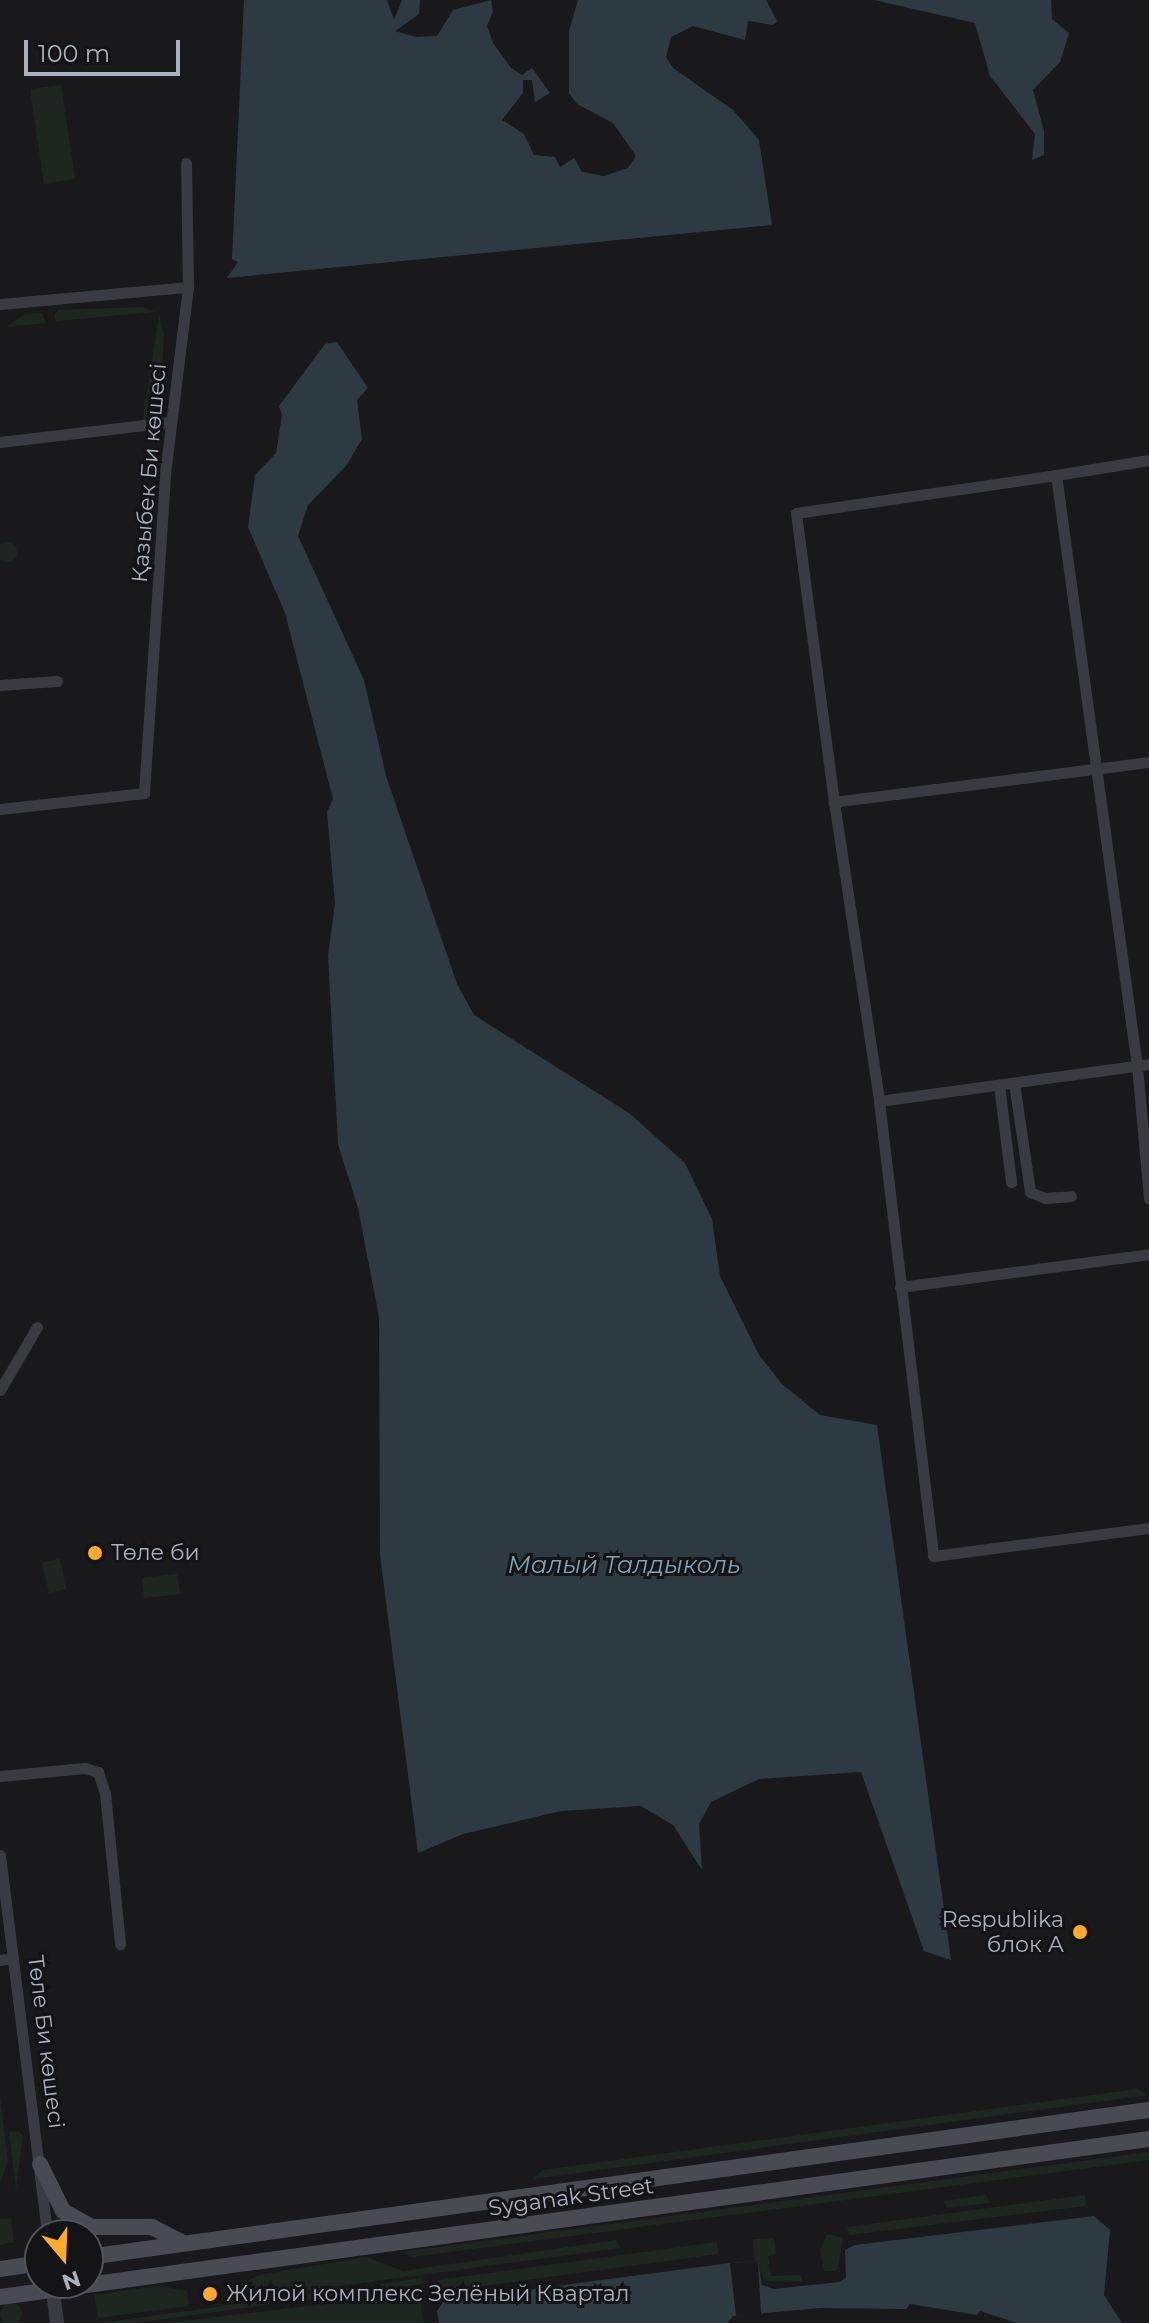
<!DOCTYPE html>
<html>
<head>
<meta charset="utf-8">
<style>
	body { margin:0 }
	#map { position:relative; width:1149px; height:2323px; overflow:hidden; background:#19191c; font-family:Montserrat,sans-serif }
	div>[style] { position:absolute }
	.green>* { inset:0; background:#1e271f }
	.round { border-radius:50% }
	.water>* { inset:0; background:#2e3a41 }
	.pier>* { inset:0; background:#19191c }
	.minor>* { height:11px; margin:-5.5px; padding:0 5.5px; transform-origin:5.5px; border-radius:5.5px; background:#3a3b41 }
	.tertiary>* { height:14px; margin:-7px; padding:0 7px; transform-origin:7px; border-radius:7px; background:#3a3b41 }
	.secondary>* { height:16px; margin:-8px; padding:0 8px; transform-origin:8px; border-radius:8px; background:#484b51 }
	.dots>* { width:22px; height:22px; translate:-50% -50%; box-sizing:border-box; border:4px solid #141417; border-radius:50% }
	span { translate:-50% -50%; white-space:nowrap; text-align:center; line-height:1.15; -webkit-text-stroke:6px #141417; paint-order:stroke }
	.street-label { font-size:22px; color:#abb1bc }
	.poi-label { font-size:22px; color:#abb1bc }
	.left { translate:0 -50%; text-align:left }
	.right { translate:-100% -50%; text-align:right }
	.water-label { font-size:24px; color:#7fa2b9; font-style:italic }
	.north { position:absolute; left:24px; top:2219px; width:80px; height:80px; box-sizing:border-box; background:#141417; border:2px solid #505359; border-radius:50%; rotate:161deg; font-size:22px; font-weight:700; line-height:32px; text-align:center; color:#abb1bc }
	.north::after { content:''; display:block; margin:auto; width:28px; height:36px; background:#ffaa2e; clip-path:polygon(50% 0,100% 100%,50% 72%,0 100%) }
	.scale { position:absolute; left:24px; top:40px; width:156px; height:36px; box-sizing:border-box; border:4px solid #abb1bc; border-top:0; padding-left:10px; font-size:24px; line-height:28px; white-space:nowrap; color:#abb1bc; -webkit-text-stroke:6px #141417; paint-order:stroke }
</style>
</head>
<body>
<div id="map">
	<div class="green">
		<i style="clip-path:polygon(61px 85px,75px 179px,44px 184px,30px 89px)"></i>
		<i style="clip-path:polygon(142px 307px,155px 312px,56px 321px,54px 316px,58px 310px)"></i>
		<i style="clip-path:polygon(42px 313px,46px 323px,6px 327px,25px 314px)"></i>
		<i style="clip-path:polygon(159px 315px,164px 334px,159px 417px,143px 419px)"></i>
		<i class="round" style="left:-3px;top:542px;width:20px;height:20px"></i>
		<i style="clip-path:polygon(60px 1559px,66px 1589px,49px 1593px,42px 1562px)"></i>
		<i style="clip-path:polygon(177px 1574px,180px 1594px,144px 1598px,142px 1578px)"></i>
		<i style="clip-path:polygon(1137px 2089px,1148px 2095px,533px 2179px,543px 2170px)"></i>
		<i style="clip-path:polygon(0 2096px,8px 2160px,0 2184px)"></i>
		<i style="clip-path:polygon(19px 2131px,23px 2137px,16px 2189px,9px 2132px)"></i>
		<i style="clip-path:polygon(1149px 2152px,1149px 2160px,412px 2257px,402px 2252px)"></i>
		<i style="clip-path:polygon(986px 2195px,990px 2203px,947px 2208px,944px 2201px)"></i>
		<i style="clip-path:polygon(1085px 2195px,1086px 2206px,849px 2235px,847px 2227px)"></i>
		<i style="clip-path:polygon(11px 2218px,14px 2242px,0 2245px,0 2219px)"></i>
		<i style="clip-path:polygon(827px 2234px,843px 2238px,837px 2271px,824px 2271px,820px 2250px)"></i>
		<i style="clip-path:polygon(774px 2238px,776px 2254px,768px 2256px,771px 2276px,800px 2275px,803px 2282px,766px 2281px,755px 2261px,753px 2239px)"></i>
		<i style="clip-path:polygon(616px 2240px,620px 2248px,235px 2300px,233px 2287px,259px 2275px,366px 2257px,403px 2271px)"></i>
		<i style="clip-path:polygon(717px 2242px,718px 2254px,445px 2291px,438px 2280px)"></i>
		<i style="clip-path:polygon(423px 2278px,424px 2284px,134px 2323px,101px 2323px)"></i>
		<i style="clip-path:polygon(158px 2286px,187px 2291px,189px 2306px,98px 2318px,94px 2295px)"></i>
		<i style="clip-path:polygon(420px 2293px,423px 2323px,164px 2323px)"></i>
		<i class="round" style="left:0;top:2303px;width:22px;height:22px"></i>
	</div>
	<div class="water">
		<i style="clip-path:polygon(244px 0,387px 0,394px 20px,402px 0,420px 0,419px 14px,395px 31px,416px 37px,437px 36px,453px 10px,491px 0,493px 11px,487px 26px,493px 43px,511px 68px,522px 75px,532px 68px,550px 93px,535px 102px,532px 80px,523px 80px,523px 93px,502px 120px,524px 134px,534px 155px,555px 157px,560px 167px,574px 158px,582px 172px,604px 176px,628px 168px,636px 156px,613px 123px,577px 104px,569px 93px,569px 31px,578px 0,766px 0,777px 21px,773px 25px,748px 21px,745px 40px,693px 26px,671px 37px,666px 57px,673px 68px,733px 110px,759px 140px,772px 225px,227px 278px,238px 262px,232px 259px)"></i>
		<i style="clip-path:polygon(874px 0,1051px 0,1052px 19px,1069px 33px,1060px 62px,1033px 90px,1044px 131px,1044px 155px,1032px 160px,1035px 134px,990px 76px,975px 23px)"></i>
		<i style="clip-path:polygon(337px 342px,368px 388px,357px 400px,362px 439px,346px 466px,308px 505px,298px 536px,364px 680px,386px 776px,457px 984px,474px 1015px,629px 1113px,685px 1163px,712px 1219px,720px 1276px,759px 1355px,782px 1384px,820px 1415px,877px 1425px,951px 1960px,924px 1951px,861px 1772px,759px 1779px,711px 1802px,699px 1824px,702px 1870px,673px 1825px,641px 1806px,561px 1811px,463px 1834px,418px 1853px,380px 1555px,379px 1317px,358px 1208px,338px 1144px,328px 955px,335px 904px,327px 812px,333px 799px,285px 613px,248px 527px,255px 475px,276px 453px,282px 415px,279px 406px,325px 344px)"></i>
		<i style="clip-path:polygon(1094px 2216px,1110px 2230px,1104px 2295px,1122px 2323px,1017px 2323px,980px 2311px,977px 2315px,910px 2304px,906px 2309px,820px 2308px,733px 2316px,727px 2323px,439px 2323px,437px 2311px,444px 2301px,730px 2263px,758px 2261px,762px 2285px,774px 2289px,840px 2282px,846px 2277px,845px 2250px,855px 2245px)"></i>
	</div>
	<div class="pier">
		<i style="clip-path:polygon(758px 2261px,761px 2314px,736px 2316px,730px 2263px)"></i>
	</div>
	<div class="minor">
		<i style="left:0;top:304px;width:189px;rotate:-5.2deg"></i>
		<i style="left:0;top:442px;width:171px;rotate:-6.7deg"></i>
		<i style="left:1149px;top:460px;width:94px;rotate:170.8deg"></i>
		<i style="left:1056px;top:475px;width:597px;rotate:82.2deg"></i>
		<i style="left:1137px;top:1066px;width:133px;rotate:84.8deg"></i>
		<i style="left:0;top:685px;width:57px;rotate:-4deg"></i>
		<i style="left:1149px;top:762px;width:318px;rotate:172.8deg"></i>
		<i style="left:834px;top:802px;width:302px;rotate:81.4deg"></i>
		<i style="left:879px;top:1101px;width:273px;rotate:-7.8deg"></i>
		<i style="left:834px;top:802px;width:291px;rotate:-97.5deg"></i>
		<i style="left:796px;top:513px;width:263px;rotate:-8.3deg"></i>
		<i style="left:0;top:809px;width:145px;rotate:-6.3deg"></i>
		<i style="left:144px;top:793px;width:328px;rotate:-86.2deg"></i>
		<i style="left:166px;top:466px;width:180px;rotate:-83deg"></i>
		<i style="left:188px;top:287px;width:124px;rotate:-90.9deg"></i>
		<i style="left:1014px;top:1083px;width:110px;rotate:81.6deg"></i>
		<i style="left:1030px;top:1192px;width:16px;rotate:22deg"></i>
		<i style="left:1045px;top:1198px;width:26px;rotate:-4deg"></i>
		<i style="left:999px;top:1085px;width:98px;rotate:82.9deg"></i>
		<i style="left:879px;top:1101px;width:458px;rotate:83.2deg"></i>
		<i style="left:933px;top:1556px;width:218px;rotate:-7.4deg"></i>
		<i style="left:900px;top:1287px;width:251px;rotate:-7.5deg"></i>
		<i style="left:0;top:1390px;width:73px;rotate:-59.6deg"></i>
		<i style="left:0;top:1776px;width:85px;rotate:-5.4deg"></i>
		<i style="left:85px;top:1768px;width:14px;rotate:17deg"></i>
		<i style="left:98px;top:1772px;width:22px;rotate:72deg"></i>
		<i style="left:105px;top:1793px;width:152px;rotate:84.3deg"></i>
		<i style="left:0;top:1855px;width:383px;rotate:82.9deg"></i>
		<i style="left:0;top:1960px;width:13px;rotate:-9deg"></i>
	</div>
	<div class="tertiary">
		<i style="left:52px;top:2283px;width:40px;rotate:82.9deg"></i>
	</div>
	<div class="secondary">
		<i style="left:40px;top:2164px;width:52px;rotate:63.9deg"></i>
		<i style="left:63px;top:2211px;width:33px;rotate:29deg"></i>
		<i style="left:92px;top:2227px;width:60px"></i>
		<i style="left:152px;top:2227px;width:36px;rotate:27deg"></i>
		<i style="left:88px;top:2257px;width:1071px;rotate:-7.89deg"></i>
		<i style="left:0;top:2269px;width:40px;rotate:-8.5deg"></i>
		<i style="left:0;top:2297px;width:1160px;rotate:-7.83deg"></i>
	</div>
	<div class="dots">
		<i style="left:95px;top:1553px;background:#ffaa2e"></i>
		<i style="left:1080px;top:1932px;background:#ffaa2e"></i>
		<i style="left:210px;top:2294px;background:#ffaa2e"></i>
	</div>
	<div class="street-label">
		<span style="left:149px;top:473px;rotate:-85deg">Қазыбек Би көшесі</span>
		<span style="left:46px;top:2042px;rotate:83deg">Төле Би көшесі</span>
		<span style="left:571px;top:2197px;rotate:-8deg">Syganak Street</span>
	</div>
	<div class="poi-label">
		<span class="left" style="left:111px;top:1553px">Төле би</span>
		<span class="right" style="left:1064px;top:1932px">Respublika<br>блок А</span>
		<span class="left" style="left:226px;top:2294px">Жилой комплекс Зелёный Квартал</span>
	</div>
	<div class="water-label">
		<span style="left:624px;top:1565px">Малый Талдыколь</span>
	</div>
	<div class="north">N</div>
	<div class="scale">100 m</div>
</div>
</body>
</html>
